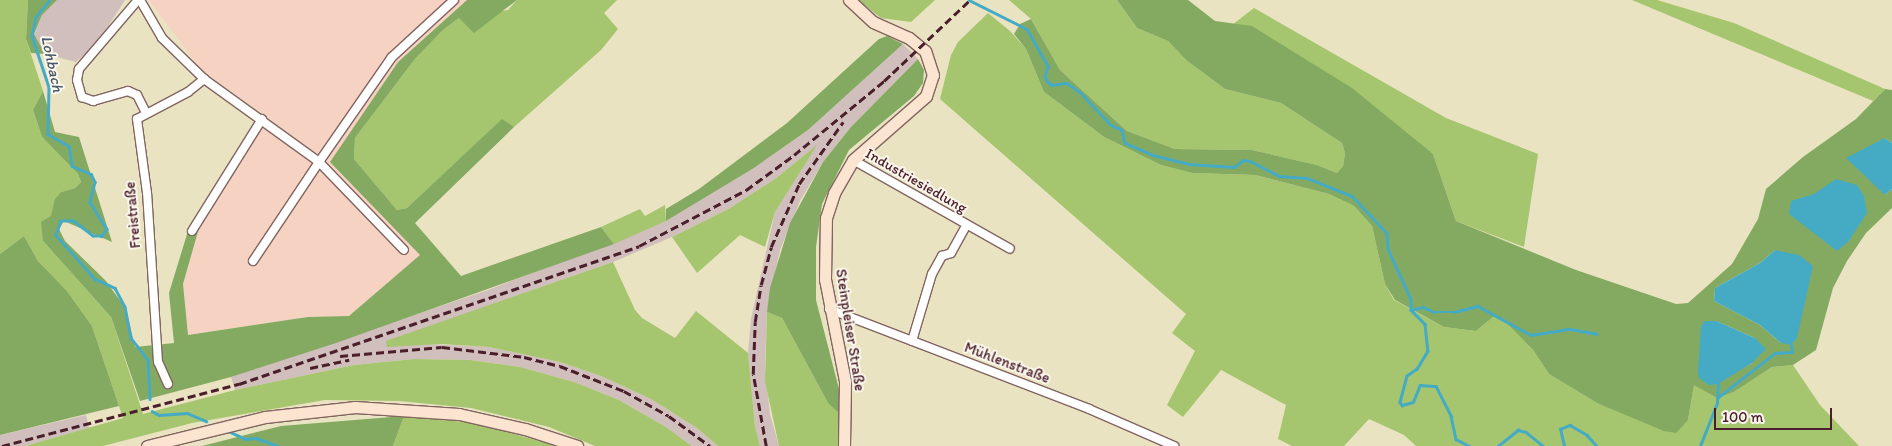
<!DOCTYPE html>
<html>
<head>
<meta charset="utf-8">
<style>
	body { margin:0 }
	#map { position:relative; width:1892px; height:446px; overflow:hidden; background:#e9e3c2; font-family:Itim,sans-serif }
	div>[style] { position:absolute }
	.built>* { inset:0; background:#f5d2c2 }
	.industrial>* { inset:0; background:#d1bfbd }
	.green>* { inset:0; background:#a5c56e }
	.forest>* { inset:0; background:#84aa61 }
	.water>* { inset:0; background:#45abc5 }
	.stream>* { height:2.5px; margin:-1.25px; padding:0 1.25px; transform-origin:1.25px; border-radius:1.25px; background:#45abc5 }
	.roads { filter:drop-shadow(1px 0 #826460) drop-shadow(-1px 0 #826460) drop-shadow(0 1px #826460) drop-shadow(0 -1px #826460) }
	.street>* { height:8px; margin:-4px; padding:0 4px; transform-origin:4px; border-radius:4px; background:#fff }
	.secondary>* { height:11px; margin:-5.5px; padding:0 5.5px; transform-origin:5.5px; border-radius:5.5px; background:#fce5d0 }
	.rail>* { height:2.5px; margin-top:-1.25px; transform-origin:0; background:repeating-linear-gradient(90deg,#4a1f2b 0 8px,transparent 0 12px) }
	span { translate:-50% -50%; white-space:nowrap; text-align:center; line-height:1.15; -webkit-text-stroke:4px #fbf7ec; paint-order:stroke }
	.street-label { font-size:15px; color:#4a1f2b }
	.water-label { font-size:16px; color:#485769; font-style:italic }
	.scale { position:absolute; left:1714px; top:408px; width:118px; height:22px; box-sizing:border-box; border:2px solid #4a1f2b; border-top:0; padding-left:6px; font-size:15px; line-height:18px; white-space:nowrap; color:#4a1f2b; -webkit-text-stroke:4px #fbf7ec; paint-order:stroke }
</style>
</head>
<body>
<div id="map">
	<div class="built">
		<i style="clip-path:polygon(149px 0,467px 0,398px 62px,331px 162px,421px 255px,349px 316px,308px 317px,188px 335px,183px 284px,199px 228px,267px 117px,201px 70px)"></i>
	</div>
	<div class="industrial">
		<i style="clip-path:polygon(57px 0,125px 0,98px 42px,76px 62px,45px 54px,34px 35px,42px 15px)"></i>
		<i style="clip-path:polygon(903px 44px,918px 59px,851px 127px,823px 162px,800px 201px,780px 250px,767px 312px,765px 366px,770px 414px,779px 446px,760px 446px,755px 426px,748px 353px,751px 319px,775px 212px,815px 147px,775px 179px,730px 208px,672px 237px,613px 262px,386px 342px,489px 347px,560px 362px,601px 376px,651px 399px,697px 428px,718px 446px,692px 446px,666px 427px,619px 400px,574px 382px,520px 367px,470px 360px,414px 359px,354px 365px,235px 390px,231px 377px,488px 290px,666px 221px,754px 168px,808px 130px)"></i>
		<i style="clip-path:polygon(86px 415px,89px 428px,25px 446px,0 446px,0 435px)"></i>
	</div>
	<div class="green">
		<i style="clip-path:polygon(0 0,28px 0,26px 39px,43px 91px,33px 110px,42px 137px,78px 174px,81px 182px,75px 188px,61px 192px,43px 241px,111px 317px,143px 414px,235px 390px,354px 365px,414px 359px,470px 360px,520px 367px,574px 382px,619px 400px,666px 427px,692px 446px,595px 446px,549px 427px,471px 408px,399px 401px,325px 400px,192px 423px,103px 446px,25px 446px,123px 418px,92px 326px,67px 291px,38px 261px,24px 236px,0 254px)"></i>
		<i style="clip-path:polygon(517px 0,617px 0,604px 13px,618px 29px,601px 50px,514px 127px,502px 120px,407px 208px,397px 210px,354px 159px,355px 138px,415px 59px,443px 30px,459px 18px,508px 10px)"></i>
		<i style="clip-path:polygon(858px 0,935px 0,911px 22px,881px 18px)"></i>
		<i style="clip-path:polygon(1009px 0,1117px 0,1137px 28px,1168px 41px,1186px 60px,1225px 89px,1281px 103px,1342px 143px,1345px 153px,1343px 166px,1337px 173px,1317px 165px,1252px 150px,1175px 149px,1127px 131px,1060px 70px,1031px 19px)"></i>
		<i style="clip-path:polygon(1632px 0,1657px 0,1734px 23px,1885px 89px,1873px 101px)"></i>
		<i style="clip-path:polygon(1254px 8px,1446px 118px,1538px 154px,1524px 247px,1456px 221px,1433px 154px,1232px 25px)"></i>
		<i style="clip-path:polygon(988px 13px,1010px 31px,1026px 49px,1044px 92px,1104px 137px,1161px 165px,1192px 173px,1255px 175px,1329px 194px,1354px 206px,1372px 226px,1385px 284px,1394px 300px,1444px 327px,1476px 331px,1493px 317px,1504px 319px,1533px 350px,1549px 374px,1597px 403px,1688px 420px,1694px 384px,1717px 398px,1734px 392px,1772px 367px,1793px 365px,1820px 405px,1859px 446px,1416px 446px,1404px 435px,1369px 419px,1344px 446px,1292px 446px,1278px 439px,1286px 405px,1221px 370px,1183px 417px,1167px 405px,1195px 351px,1172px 333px,1186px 314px,940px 99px,951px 55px,958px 42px)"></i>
		<i style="clip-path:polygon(817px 145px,775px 212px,765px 247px,740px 235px,697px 273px,672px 237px,730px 208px,775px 179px)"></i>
		<i style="clip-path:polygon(665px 205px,666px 221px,614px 244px,601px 227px,640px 209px,645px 216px)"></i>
		<i style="clip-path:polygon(613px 262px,635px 310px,642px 318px,675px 338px,696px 311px,748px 353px,755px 426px,760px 446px,718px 446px,697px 428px,651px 399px,601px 376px,560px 362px,489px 347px,441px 344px,387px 347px,386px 341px)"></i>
		<i style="clip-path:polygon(767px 312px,782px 318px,828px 403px,842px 412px,839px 446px,779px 446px,765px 381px)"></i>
		<i style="clip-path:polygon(404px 416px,475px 423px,557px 446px,393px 446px)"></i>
	</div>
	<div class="forest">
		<i style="clip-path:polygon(28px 0,57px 0,42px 15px,34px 34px,45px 54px,31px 53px,26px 39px)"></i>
		<i style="clip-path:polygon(467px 0,517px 0,474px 33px,459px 18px,443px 30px,415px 59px,355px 138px,354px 159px,397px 210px,407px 208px,502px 119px,514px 127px,415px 223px,461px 276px,601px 227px,614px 244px,336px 343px,231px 377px,140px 401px,111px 317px,43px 241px,41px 222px,51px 216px,55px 199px,61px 192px,75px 188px,81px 182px,78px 174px,42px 137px,33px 110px,43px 91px,55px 132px,79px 137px,112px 242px,64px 221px,59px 229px,65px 241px,106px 281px,126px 309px,135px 347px,174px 343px,169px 293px,188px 231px,199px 228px,183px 284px,188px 335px,308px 317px,349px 316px,420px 255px,330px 162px,398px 62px)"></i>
		<i style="clip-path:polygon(evenodd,1117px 0,1188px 0,1215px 21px,1252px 26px,1352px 88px,1433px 154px,1456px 221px,1576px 270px,1676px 304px,1688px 303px,1732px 264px,1758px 219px,1766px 189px,1803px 157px,1856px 119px,1885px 89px,1892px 90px,1892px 143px,1885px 138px,1885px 195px,1892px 189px,1892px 208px,1866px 233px,1847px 261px,1833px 288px,1816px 350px,1793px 365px,1772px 367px,1734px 392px,1717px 398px,1694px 385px,1688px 420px,1676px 433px,1664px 431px,1597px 403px,1549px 374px,1533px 350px,1503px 319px,1493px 317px,1476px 331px,1444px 327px,1395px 300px,1385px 284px,1372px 226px,1354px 206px,1329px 194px,1255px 175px,1192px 173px,1161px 165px,1104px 137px,1044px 92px,1026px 49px,1014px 34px,1020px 24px,1031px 19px,1060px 70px,1127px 131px,1175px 149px,1252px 150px,1317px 165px,1337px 173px,1343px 166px,1345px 153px,1342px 143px,1281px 103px,1225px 89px,1186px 60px,1168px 41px,1137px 28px,1117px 0,1775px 250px,1781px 343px,1760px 325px,1714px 301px,1715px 288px,1760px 263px,1775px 250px,1117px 0,1716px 321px,1755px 338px,1752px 363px,1738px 371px,1716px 321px)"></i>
		<i style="clip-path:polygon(887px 36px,903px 44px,808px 130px,754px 168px,666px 221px,666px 209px,699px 189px,787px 123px,879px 39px)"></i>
		<i style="clip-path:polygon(918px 59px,924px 70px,923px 83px,914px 96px,849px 150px,822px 204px,816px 247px,816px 300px,839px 389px,842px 412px,838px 412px,828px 403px,782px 318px,767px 312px,770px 288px,790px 223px,823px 162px,851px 127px)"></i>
		<i style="clip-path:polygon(24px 236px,38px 261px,67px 291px,92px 326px,119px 406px,0 435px,0 254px)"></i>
		<i style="clip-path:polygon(404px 416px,393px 446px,202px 446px,281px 426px)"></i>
	</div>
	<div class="water">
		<i style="clip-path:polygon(1885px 138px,1892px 143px,1892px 189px,1885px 195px,1846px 158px)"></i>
		<i style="clip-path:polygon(1836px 179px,1857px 185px,1864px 196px,1867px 213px,1848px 242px,1837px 251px,1789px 214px,1791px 201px,1814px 194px)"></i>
		<i style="clip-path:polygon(1775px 250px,1799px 255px,1813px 266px,1797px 338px,1791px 345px,1781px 343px,1760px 325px,1714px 301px,1715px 288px,1760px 263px)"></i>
		<i style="clip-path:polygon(1705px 321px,1716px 321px,1755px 338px,1766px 349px,1752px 363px,1718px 384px,1709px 385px,1699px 378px,1698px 372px,1701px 326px)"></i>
	</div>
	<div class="stream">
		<i style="left:50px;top:0;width:22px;rotate:129deg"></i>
		<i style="left:36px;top:17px;width:19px;rotate:102deg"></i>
		<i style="left:32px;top:36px;width:54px;rotate:71.6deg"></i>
		<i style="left:49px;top:87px;width:47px;rotate:91.2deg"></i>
		<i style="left:48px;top:134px;width:24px;rotate:30deg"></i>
		<i style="left:69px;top:146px;width:20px;rotate:81deg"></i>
		<i style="left:72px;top:166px;width:21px;rotate:23deg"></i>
		<i style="left:91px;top:174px;width:9px;rotate:63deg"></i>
		<i style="left:95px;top:182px;width:21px;rotate:104deg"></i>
		<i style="left:90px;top:202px;width:32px;rotate:58deg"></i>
		<i style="left:107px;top:229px;width:9px;rotate:126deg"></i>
		<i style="left:102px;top:236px;width:9px;rotate:180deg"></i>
		<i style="left:93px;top:236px;width:25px;rotate:-143deg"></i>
		<i style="left:73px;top:221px;width:12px;rotate:180deg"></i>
		<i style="left:61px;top:221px;width:15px;rotate:110deg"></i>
		<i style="left:56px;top:235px;width:59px;rotate:48.4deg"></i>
		<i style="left:95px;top:279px;width:22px;rotate:24deg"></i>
		<i style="left:115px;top:288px;width:21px;rotate:62deg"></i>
		<i style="left:125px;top:307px;width:32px;rotate:79deg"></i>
		<i style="left:131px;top:338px;width:28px;rotate:52deg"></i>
		<i style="left:148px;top:360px;width:39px;rotate:87deg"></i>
		<i style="left:969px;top:0;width:65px;rotate:26.6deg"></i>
		<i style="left:1027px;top:29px;width:43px;rotate:60.4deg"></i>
		<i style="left:1048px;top:66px;width:11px;rotate:105deg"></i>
		<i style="left:1045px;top:77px;width:6px;rotate:59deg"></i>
		<i style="left:1048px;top:82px;width:5px;rotate:37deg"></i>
		<i style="left:1052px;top:85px;width:15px;rotate:-8deg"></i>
		<i style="left:1067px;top:83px;width:16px;rotate:35deg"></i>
		<i style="left:1080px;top:92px;width:45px;rotate:46.8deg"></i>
		<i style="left:1111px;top:125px;width:12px;rotate:24deg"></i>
		<i style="left:1122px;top:130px;width:13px;rotate:77deg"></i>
		<i style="left:1125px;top:143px;width:30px;rotate:23deg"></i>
		<i style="left:1153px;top:155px;width:37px;rotate:14deg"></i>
		<i style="left:1189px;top:164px;width:45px;rotate:3.8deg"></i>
		<i style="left:1234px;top:167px;width:11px;rotate:-38deg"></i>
		<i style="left:1243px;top:160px;width:7px;rotate:8deg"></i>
		<i style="left:1250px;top:161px;width:33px;rotate:27deg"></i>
		<i style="left:1279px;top:176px;width:28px;rotate:4deg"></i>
		<i style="left:1307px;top:178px;width:48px;rotate:21.8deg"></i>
		<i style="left:1352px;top:196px;width:51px;rotate:46.6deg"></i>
		<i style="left:1387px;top:233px;width:16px;rotate:86deg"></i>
		<i style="left:1388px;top:249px;width:55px;rotate:65.3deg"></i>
		<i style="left:1411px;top:299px;width:11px;rotate:90deg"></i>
		<i style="left:1411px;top:310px;width:20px;rotate:45deg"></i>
		<i style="left:1425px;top:324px;width:27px;rotate:84deg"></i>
		<i style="left:1428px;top:351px;width:21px;rotate:121deg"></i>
		<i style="left:1417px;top:369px;width:12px;rotate:145deg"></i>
		<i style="left:1407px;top:376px;width:27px;rotate:105deg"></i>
		<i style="left:1400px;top:402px;width:4px;rotate:56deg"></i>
		<i style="left:1402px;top:405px;width:11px;rotate:-15deg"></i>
		<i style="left:1413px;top:402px;width:18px;rotate:-68deg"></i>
		<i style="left:1420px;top:385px;width:16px;rotate:4deg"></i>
		<i style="left:1436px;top:386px;width:34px;rotate:63deg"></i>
		<i style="left:1451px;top:416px;width:24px;rotate:78deg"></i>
		<i style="left:1456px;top:439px;width:15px;rotate:28deg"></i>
		<i style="left:1411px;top:310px;width:12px;rotate:-14deg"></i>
		<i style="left:1423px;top:307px;width:12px;rotate:24deg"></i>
		<i style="left:1434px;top:312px;width:20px"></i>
		<i style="left:1454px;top:312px;width:25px;rotate:-14deg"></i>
		<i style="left:1478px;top:306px;width:60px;rotate:28.7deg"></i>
		<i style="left:1531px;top:335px;width:39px;rotate:-9deg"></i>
		<i style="left:1570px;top:329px;width:27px;rotate:10deg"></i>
		<i style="left:1717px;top:398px;width:73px;rotate:-37.8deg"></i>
		<i style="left:1775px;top:353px;width:17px;rotate:-3deg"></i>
		<i style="left:1792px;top:352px;width:7px;rotate:-98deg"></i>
		<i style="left:152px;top:411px;width:8px;rotate:30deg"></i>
		<i style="left:159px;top:415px;width:28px;rotate:-4deg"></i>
		<i style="left:187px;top:413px;width:21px;rotate:23deg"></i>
		<i style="left:228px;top:431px;width:20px;rotate:24deg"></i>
		<i style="left:246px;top:439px;width:10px;rotate:-6deg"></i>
		<i style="left:256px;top:438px;width:23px;rotate:20deg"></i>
		<i style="left:1498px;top:446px;width:26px;rotate:-39deg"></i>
		<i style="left:1518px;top:430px;width:8px;rotate:14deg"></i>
		<i style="left:1526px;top:432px;width:22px;rotate:39deg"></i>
		<i style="left:1564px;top:446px;width:17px;rotate:-103deg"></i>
		<i style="left:1560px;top:429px;width:11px;rotate:-22deg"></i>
		<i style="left:1570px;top:425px;width:20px;rotate:30deg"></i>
		<i style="left:1587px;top:435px;width:15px;rotate:48deg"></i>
		<i style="left:1700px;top:446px;width:46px;rotate:-68.4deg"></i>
		<i style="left:1717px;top:403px;width:19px;rotate:-87deg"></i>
	</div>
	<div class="roads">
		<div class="street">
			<i style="left:138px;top:0;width:91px;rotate:130.5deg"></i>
			<i style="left:79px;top:69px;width:11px;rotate:100deg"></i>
			<i style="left:77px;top:80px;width:18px;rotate:74deg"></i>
			<i style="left:82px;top:97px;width:12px;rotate:20deg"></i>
			<i style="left:93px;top:101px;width:36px;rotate:-16deg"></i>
			<i style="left:128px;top:91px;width:10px;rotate:24deg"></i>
			<i style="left:137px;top:95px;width:20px;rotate:63deg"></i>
			<i style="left:140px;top:0;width:44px;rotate:59.9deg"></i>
			<i style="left:162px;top:38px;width:59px;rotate:44.3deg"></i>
			<i style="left:204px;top:79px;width:142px;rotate:35.8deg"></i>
			<i style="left:319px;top:162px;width:128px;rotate:-55.2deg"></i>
			<i style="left:392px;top:57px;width:84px;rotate:-42.6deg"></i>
			<i style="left:853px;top:160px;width:180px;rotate:29.5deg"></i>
			<i style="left:192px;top:231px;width:132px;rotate:-58deg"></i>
			<i style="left:253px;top:261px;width:119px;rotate:-56.3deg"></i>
			<i style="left:319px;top:162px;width:122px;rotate:46deg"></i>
			<i style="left:829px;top:309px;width:279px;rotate:21deg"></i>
			<i style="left:1089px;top:409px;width:93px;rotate:23.5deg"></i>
			<i style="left:912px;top:341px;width:70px;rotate:-73.4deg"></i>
			<i style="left:932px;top:274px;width:21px;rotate:-61deg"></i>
			<i style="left:942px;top:256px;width:9px;rotate:-18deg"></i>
			<i style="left:951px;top:253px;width:31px;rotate:-61deg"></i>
			<i style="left:168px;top:384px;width:24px;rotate:-114deg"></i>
			<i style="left:158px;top:362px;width:169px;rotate:-93.7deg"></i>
			<i style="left:147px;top:193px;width:75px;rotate:-97.7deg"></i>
			<i style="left:137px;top:119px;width:58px;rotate:-27.9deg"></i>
			<i style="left:188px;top:92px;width:21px;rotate:-39deg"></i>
		</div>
		<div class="secondary">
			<i style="left:147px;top:446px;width:122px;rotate:-13.8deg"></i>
			<i style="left:265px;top:417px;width:91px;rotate:-6.3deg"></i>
			<i style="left:355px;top:407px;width:104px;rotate:3.9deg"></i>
			<i style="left:459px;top:414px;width:68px;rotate:12.8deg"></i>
			<i style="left:525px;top:429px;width:55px;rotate:18.1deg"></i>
			<i style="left:844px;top:446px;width:65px;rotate:-89.1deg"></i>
			<i style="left:845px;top:381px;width:104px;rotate:-101.1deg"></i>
			<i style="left:825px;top:279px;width:61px;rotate:-89.1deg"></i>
			<i style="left:826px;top:218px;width:26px;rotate:-72deg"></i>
			<i style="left:834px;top:193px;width:38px;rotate:-60deg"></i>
			<i style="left:853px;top:160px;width:97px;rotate:-41.2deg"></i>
			<i style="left:926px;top:96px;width:22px;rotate:-72deg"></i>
			<i style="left:933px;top:75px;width:25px;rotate:-108deg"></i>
			<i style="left:925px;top:51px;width:21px;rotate:-141deg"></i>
			<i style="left:909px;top:38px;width:39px;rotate:-156deg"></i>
			<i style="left:873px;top:22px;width:33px;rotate:-137deg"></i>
		</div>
	</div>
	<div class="rail">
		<i style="left:340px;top:356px;width:102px;rotate:-5deg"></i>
		<i style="left:442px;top:347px;width:83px;rotate:7deg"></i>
		<i style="left:524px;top:357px;width:37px;rotate:14deg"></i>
		<i style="left:560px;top:366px;width:69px;rotate:21.3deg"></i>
		<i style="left:624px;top:391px;width:51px;rotate:29.1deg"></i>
		<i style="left:669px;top:416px;width:51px;rotate:36.2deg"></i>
		<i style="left:310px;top:368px;width:40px;rotate:-12deg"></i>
		<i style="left:2px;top:446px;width:245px;rotate:-14.7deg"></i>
		<i style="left:239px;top:384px;width:423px;rotate:-19deg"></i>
		<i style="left:639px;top:246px;width:121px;rotate:-27.6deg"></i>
		<i style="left:746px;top:190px;width:59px;rotate:-36.1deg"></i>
		<i style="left:794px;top:155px;width:117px;rotate:-39.4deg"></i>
		<i style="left:884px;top:81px;width:118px;rotate:-43.3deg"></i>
		<i style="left:766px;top:446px;width:73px;rotate:-100.2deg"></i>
		<i style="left:753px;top:374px;width:52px;rotate:-87.8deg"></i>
		<i style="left:755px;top:322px;width:37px;rotate:-81deg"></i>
		<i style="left:761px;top:285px;width:39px;rotate:-75deg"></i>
		<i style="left:771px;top:247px;width:69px;rotate:-66deg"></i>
		<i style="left:799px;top:184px;width:76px;rotate:-54.6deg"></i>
	</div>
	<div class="street-label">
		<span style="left:916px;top:181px;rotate:30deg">Industriesiedlung</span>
		<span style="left:133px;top:215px;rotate:-95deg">Freistraße</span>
		<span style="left:850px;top:330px;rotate:81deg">Steinpleiser Straße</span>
		<span style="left:1007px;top:363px;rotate:21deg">Mühlenstraße</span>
	</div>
	<div class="water-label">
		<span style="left:52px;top:64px;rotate:78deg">Lohbach</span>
	</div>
	<div class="scale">100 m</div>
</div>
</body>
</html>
